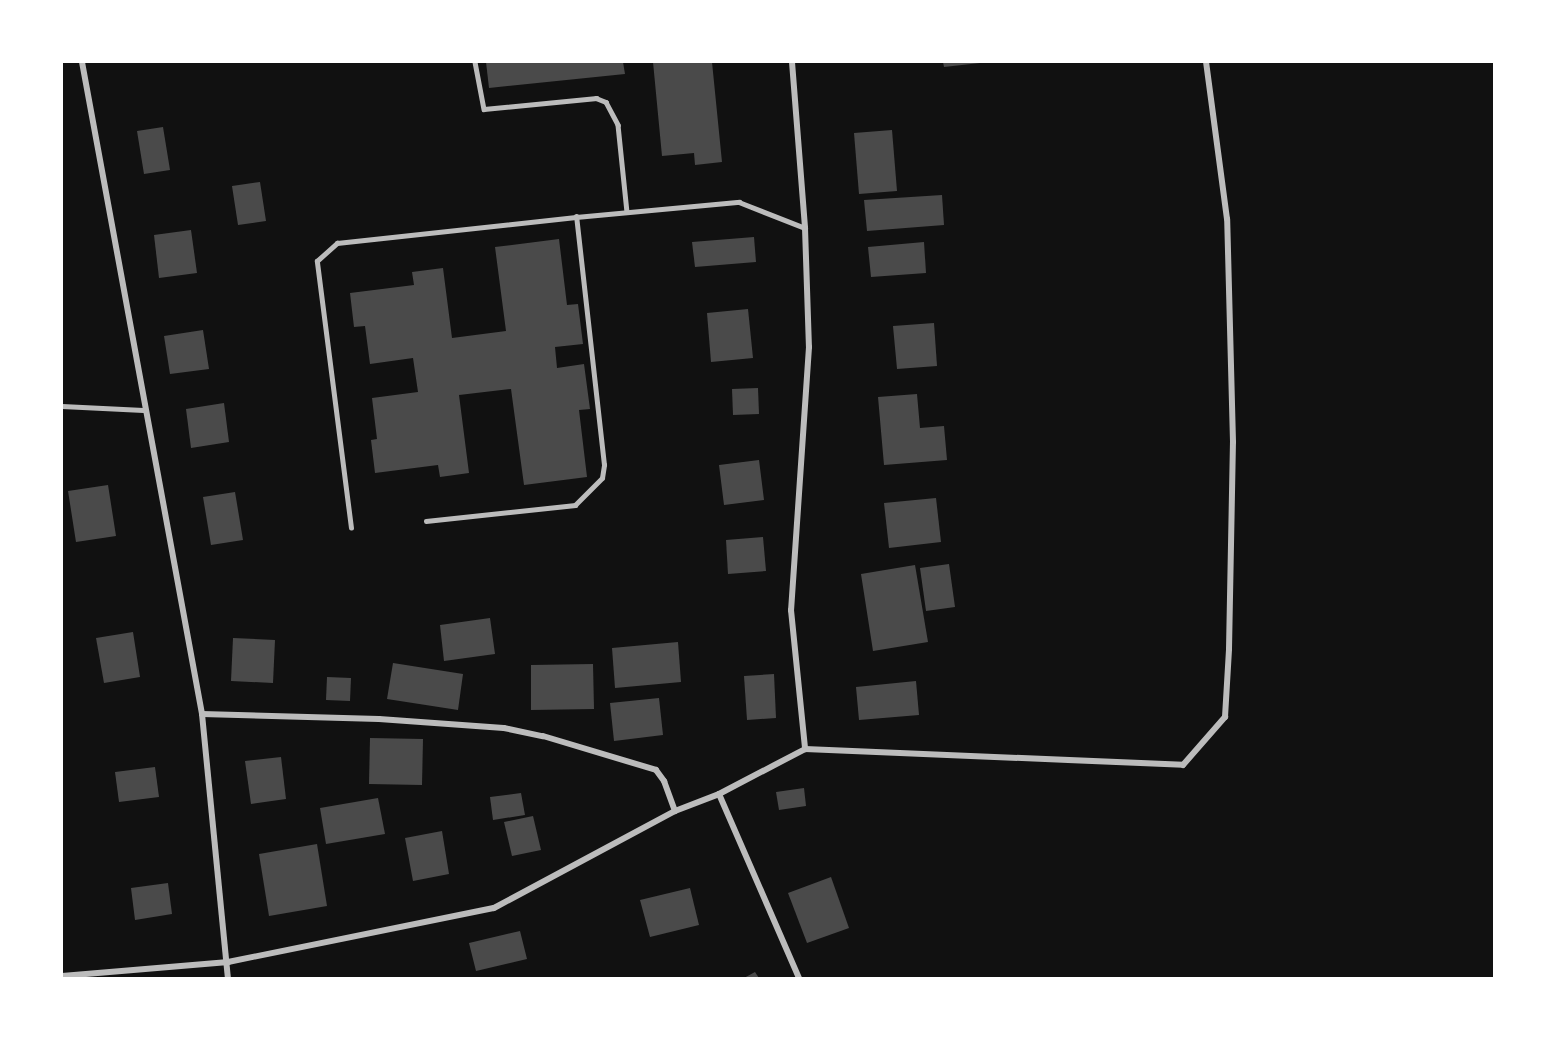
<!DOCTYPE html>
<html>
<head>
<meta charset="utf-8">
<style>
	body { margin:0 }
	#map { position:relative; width:1556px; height:1040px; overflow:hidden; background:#111; font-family:Lora,serif }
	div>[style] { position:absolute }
	.building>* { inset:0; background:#4a4a4a }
	.service>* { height:4.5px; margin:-2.25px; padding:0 2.25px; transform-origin:2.25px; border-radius:2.25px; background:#bcbcbc }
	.minor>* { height:6px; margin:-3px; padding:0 3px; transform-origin:3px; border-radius:3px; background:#bcbcbc }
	span { translate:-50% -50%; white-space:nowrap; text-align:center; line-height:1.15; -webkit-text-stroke:6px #fff; paint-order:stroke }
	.frame { position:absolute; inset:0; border:63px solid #fff; pointer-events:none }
</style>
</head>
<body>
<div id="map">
	<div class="building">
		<i style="clip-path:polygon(486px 62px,623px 62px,625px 74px,489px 88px)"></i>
		<i style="clip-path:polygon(653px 62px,712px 62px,722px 162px,695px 165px,694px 153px,662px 156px)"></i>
		<i style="clip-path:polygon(943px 62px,979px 62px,980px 63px,944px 67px)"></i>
		<i style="clip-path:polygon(163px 127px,170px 170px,144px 174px,137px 131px)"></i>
		<i style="clip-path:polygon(892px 130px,897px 191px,859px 194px,854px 133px)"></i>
		<i style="clip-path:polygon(260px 182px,266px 221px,238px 225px,232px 186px)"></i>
		<i style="clip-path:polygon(942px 195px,944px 225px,867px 231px,864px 200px)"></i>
		<i style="clip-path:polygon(191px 230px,197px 273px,159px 278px,154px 235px)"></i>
		<i style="clip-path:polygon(754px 237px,756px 262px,695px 267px,692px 242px)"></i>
		<i style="clip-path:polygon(559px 239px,567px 305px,578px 304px,583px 344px,555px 347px,557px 368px,584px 364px,590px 409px,579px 410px,587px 477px,524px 485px,511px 389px,459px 395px,469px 473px,440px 477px,438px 465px,375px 473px,371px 440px,377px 439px,372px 398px,418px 392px,413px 358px,370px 364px,365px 326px,354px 327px,350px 293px,414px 285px,412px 272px,443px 268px,452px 338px,506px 331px,495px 247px)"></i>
		<i style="clip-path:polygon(924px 242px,926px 273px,871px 277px,868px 247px)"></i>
		<i style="clip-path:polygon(748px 309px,753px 358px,711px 362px,707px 313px)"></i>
		<i style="clip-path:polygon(934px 323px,937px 366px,897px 369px,893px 326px)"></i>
		<i style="clip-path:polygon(203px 330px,209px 369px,170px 374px,164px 336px)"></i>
		<i style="clip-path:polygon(758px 388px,759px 414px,733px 415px,732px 389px)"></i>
		<i style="clip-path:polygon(917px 394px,920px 428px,944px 426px,947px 460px,884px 465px,878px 397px)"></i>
		<i style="clip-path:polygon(224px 403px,229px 442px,191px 448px,186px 409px)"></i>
		<i style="clip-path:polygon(759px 460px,764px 500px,724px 505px,719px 465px)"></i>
		<i style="clip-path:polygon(108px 485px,116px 536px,76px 542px,68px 491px)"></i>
		<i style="clip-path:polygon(235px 492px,243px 540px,211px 545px,203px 497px)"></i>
		<i style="clip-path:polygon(936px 498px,941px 542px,889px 548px,884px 503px)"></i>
		<i style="clip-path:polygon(763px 537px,766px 571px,728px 574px,726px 540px)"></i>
		<i style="clip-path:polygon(949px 564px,955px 607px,926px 611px,920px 568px)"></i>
		<i style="clip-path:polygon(915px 565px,928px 642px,873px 651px,861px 574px)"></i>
		<i style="clip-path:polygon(490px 618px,495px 654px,444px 661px,440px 625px)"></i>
		<i style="clip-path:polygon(133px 632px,140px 677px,104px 683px,96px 638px)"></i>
		<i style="clip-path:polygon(233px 638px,275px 640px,273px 683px,231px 681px)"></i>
		<i style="clip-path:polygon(678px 642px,681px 682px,615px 688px,612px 648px)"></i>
		<i style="clip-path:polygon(393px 663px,463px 674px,458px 710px,387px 699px)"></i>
		<i style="clip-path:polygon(593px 664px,594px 709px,531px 710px,531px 665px)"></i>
		<i style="clip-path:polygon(774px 674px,776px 718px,747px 720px,744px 676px)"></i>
		<i style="clip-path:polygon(327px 677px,351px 678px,350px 701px,326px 700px)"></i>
		<i style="clip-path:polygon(916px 681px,919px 715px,859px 720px,856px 687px)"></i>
		<i style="clip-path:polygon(659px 698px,663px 735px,614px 741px,610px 703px)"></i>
		<i style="clip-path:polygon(370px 738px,423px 739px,422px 785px,369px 784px)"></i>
		<i style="clip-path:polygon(281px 757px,286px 799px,251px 804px,245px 761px)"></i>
		<i style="clip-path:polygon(155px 767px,159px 797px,119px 802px,115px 772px)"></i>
		<i style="clip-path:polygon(804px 788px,806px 806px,779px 810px,776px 792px)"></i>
		<i style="clip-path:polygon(521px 793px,525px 815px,493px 820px,490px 797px)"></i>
		<i style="clip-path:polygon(378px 798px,385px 834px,326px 844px,320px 808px)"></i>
		<i style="clip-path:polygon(533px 816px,541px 850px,512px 856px,504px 822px)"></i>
		<i style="clip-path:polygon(442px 831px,449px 874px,413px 881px,405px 838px)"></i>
		<i style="clip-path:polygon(317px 844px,327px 906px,269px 916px,259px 854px)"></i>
		<i style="clip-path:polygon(831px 877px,849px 928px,807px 943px,788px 893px)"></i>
		<i style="clip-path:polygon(168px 883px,172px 914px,135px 920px,131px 888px)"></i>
		<i style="clip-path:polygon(690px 888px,699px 925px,650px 937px,640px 900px)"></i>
		<i style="clip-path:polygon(520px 931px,527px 959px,476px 971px,469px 943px)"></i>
		<i style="clip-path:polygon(755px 972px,759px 978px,744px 978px)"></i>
	</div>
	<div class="service">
		<i style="left:475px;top:62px;width:48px;rotate:79.2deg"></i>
		<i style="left:484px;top:109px;width:113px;rotate:-5.6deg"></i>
		<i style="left:596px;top:98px;width:11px;rotate:22deg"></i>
		<i style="left:606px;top:102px;width:26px;rotate:62deg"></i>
		<i style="left:618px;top:125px;width:87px;rotate:84.1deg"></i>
		<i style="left:62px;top:406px;width:81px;rotate:2.8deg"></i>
		<i style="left:426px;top:521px;width:150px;rotate:-6.1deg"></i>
		<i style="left:575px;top:505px;width:38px;rotate:-45deg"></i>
		<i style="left:602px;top:478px;width:13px;rotate:-81deg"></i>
		<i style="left:604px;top:465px;width:250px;rotate:-96.4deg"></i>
		<i style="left:576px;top:217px;width:164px;rotate:-5.3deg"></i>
		<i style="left:739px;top:202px;width:71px;rotate:21.5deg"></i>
		<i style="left:351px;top:528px;width:269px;rotate:-97.3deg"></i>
		<i style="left:317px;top:261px;width:27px;rotate:-42deg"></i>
		<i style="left:337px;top:243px;width:240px;rotate:-6.2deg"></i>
	</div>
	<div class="minor">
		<i style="left:82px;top:62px;width:663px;rotate:79.57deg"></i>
		<i style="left:202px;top:714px;width:265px;rotate:84.4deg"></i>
		<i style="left:792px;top:62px;width:167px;rotate:85.5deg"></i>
		<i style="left:805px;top:228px;width:119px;rotate:88.1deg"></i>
		<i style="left:809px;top:347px;width:264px;rotate:93.9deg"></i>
		<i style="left:791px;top:610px;width:140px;rotate:84.2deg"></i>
		<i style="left:202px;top:714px;width:177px;rotate:1.6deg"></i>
		<i style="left:379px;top:719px;width:125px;rotate:4.1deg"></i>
		<i style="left:504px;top:728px;width:40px;rotate:12deg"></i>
		<i style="left:543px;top:736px;width:118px;rotate:16.7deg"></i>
		<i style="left:656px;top:770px;width:14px;rotate:54deg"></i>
		<i style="left:664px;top:781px;width:32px;rotate:70deg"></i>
		<i style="left:719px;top:794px;width:201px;rotate:66.5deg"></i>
		<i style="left:62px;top:976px;width:167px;rotate:-4.8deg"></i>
		<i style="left:228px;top:962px;width:271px;rotate:-11.5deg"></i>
		<i style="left:494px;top:908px;width:205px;rotate:-28.2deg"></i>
		<i style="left:675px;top:811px;width:47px;rotate:-21.1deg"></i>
		<i style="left:719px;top:794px;width:97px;rotate:-27.6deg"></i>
		<i style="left:805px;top:749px;width:378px;rotate:2.4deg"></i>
		<i style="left:1183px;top:765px;width:64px;rotate:-48.8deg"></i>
		<i style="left:1225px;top:717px;width:68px;rotate:-86.6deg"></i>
		<i style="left:1229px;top:649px;width:207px;rotate:-88.9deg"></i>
		<i style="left:1233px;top:442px;width:223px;rotate:-91.5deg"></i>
		<i style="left:1227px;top:219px;width:158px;rotate:-97.6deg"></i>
	</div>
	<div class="frame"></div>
</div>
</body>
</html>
